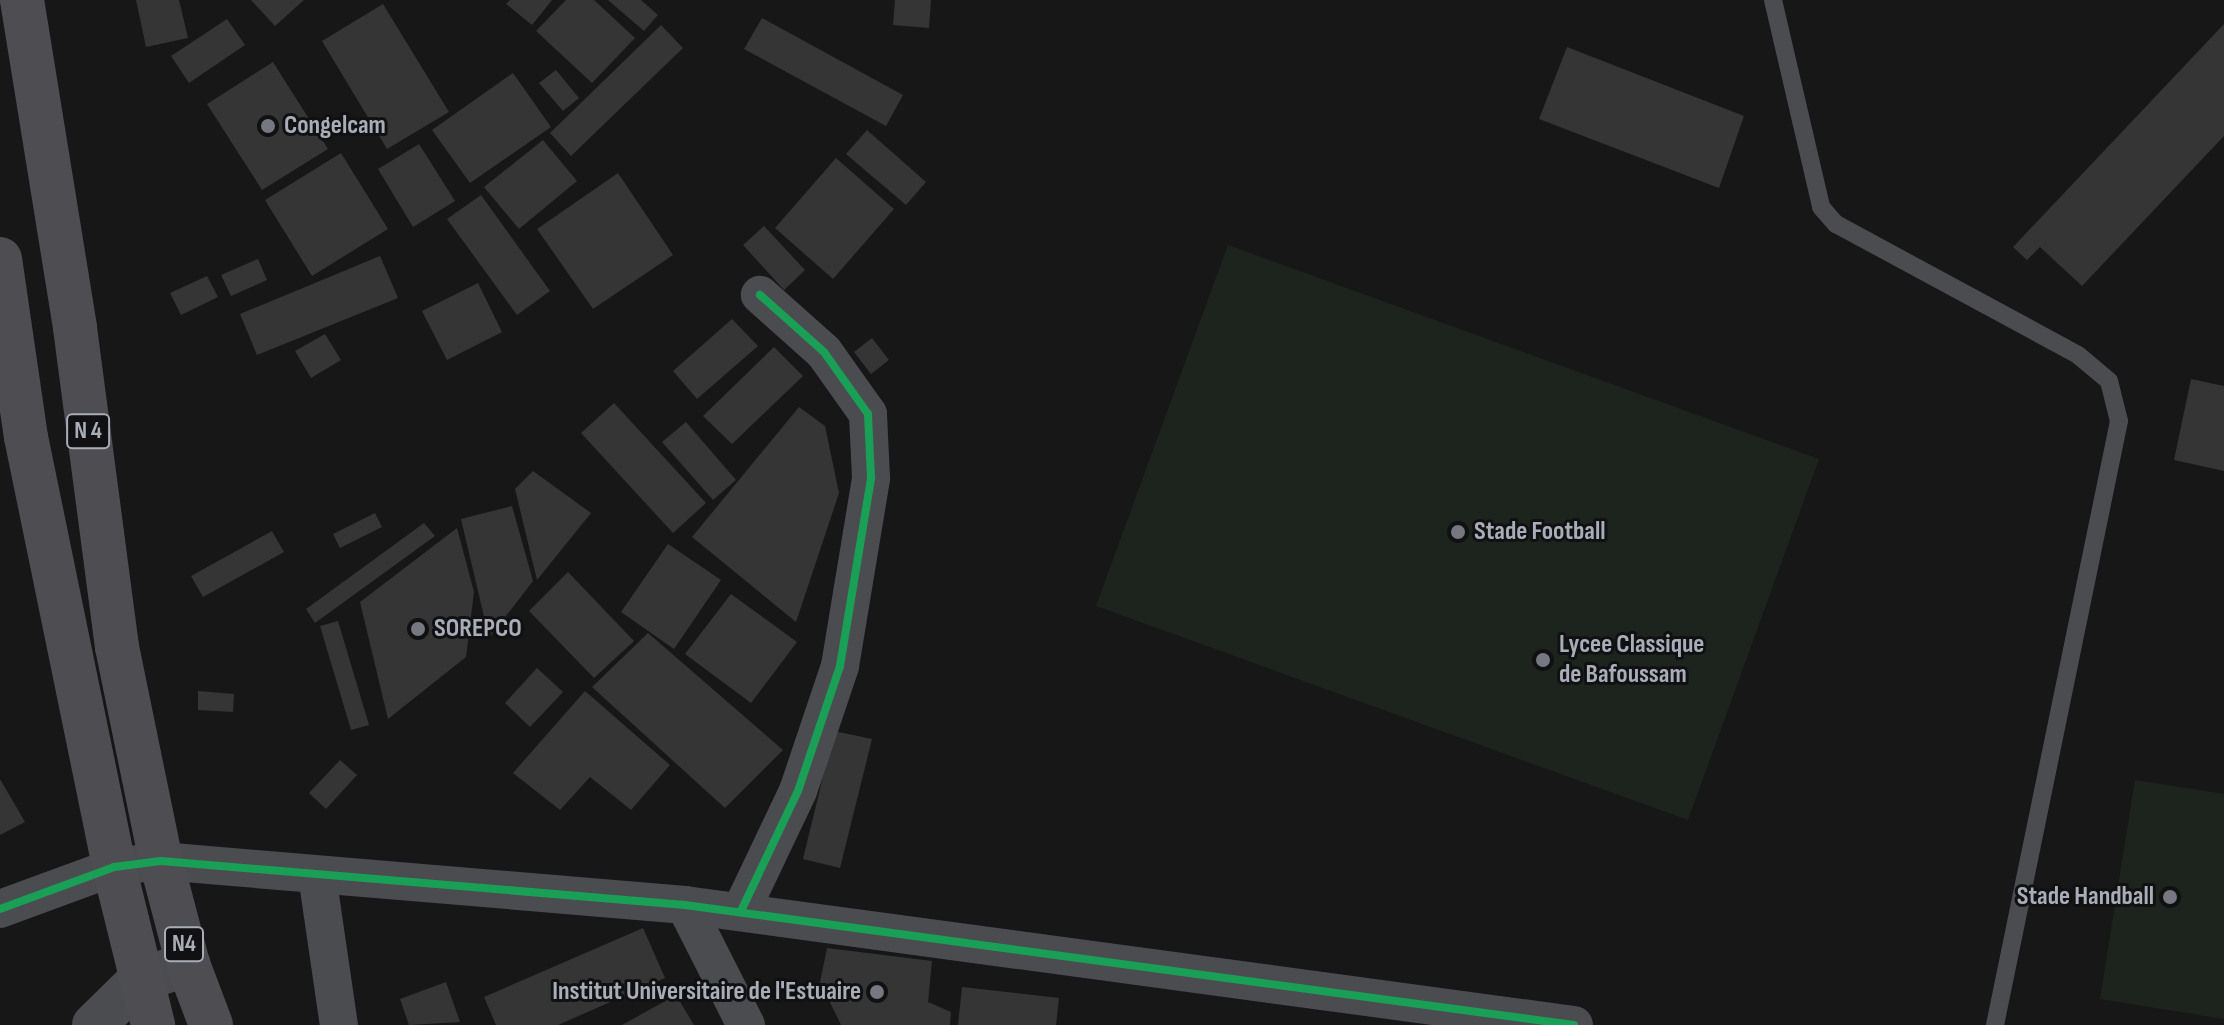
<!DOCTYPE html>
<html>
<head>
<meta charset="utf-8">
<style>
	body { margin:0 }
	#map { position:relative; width:2224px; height:1025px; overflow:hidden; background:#171717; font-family:"Sofia Sans Condensed",sans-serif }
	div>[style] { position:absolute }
	.green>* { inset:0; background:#1d241e }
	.building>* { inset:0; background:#353536 }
	.service>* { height:18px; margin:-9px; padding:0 9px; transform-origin:9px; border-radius:9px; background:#4b4c50 }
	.minor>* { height:38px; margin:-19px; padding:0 19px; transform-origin:19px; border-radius:19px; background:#4b4c50 }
	.tertiary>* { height:44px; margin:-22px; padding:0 22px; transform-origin:22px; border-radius:22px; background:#4b4c50 }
	.trunk>* { height:44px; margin:-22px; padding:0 22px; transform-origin:22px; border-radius:22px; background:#4e4e52 }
	.cycleway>* { height:8px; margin:-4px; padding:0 4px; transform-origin:4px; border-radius:4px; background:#1a9f57 }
	.dots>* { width:22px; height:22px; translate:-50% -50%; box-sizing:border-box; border:4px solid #111113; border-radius:50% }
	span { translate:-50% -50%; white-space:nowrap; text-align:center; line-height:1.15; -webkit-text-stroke:6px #111113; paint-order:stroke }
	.shield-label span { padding:2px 6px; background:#111113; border:2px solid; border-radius:6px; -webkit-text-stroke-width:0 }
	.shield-label { font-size:24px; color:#a8adb8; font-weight:700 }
	.poi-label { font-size:26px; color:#a8adb8; font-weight:700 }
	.left { translate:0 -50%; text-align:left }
	.right { translate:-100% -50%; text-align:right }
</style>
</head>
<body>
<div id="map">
	<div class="green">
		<i style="clip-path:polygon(1228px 245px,1819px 459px,1688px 820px,1096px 606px)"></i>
		<i style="clip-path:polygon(2135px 780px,2224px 794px,2224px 1019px,2100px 999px)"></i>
	</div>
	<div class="building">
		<i style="clip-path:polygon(136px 0,179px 0,188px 38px,146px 47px)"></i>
		<i style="clip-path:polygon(251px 0,304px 0,275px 26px)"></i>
		<i style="clip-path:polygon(510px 0,552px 0,532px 25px,506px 4px)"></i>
		<i style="clip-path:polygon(566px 0,594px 0,635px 38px,592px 83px,536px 31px)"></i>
		<i style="clip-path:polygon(608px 0,641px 0,658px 15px,644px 31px)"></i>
		<i style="clip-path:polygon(895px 0,931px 0,929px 28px,893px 25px)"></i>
		<i style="clip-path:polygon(383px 4px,449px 112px,387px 149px,322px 41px)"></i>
		<i style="clip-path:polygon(762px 18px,903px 95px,886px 126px,744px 49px)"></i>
		<i style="clip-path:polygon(227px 19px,245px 45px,189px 83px,171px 56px)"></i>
		<i style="clip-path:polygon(2224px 24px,2224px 136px,2082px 286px,2040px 247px,2027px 260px,2013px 247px)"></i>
		<i style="clip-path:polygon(661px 25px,683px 48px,571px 156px,550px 133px)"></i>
		<i style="clip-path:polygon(1567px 47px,1744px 116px,1719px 188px,1539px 119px)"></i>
		<i style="clip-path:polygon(273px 62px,328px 149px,262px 190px,207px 104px)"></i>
		<i style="clip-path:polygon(556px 70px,579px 98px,563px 111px,539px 83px)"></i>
		<i style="clip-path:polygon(513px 73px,551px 127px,470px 183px,432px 130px)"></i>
		<i style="clip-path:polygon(867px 130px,926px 182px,906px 205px,846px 154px)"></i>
		<i style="clip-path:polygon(543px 140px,577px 181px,519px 229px,484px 187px)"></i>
		<i style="clip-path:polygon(419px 144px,455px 201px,413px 227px,378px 169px)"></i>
		<i style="clip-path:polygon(341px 153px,388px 229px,312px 276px,265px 200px)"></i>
		<i style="clip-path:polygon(836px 158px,894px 209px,833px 279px,775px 228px)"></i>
		<i style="clip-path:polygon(618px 173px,673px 255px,593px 309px,537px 229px)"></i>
		<i style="clip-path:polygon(481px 195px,550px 291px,517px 315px,447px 219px)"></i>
		<i style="clip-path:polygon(764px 226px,805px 270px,784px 290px,743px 245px)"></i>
		<i style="clip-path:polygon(380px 256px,398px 298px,257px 355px,240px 314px)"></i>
		<i style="clip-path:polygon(258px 259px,267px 280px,231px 296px,221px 275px)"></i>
		<i style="clip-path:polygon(207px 276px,218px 297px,181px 315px,170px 293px)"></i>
		<i style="clip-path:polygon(478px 283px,502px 332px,447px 360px,422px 311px)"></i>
		<i style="clip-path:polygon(732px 319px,758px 346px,697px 399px,673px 371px)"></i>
		<i style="clip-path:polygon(325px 334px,341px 360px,311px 378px,295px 351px)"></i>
		<i style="clip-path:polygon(872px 338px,889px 360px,871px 374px,854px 352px)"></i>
		<i style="clip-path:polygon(774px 347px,803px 376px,732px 444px,703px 416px)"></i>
		<i style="clip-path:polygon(2191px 379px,2224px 386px,2224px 471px,2174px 460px)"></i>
		<i style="clip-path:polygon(614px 403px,706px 503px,673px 533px,581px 433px)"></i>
		<i style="clip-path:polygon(799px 407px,825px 426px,839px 493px,796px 622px,692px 537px)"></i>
		<i style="clip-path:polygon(686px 422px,736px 480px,713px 500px,662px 442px)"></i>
		<i style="clip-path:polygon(533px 471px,591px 513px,537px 580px,515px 489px)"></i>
		<i style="clip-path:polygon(512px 506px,533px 581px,489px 638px,461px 519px)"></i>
		<i style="clip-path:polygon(375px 513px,382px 527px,340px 548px,333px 534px)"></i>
		<i style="clip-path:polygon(424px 523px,435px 536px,315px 623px,306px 609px)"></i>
		<i style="clip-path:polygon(457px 528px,474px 592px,466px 657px,388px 719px,360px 602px)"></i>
		<i style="clip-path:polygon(272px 531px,284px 552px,203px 597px,191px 576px)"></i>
		<i style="clip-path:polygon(668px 544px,721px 580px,674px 649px,621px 612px)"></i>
		<i style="clip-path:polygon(568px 572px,634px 641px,594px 678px,529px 611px)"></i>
		<i style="clip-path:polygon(731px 594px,797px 642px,751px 703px,685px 654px)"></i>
		<i style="clip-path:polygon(338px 621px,369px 725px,351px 730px,320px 626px)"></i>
		<i style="clip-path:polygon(648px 633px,783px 750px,725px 808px,592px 687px)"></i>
		<i style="clip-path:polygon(537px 668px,563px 692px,530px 727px,505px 703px)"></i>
		<i style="clip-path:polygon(198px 691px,234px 694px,233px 712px,198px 710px)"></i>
		<i style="clip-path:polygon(585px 691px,670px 765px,631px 810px,590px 777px,560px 810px,513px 773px)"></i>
		<i style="clip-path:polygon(834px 731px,872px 739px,840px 868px,803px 859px)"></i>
		<i style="clip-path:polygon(340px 760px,357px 775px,326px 809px,309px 793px)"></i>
		<i style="clip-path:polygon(0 779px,25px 822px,0 835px)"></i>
		<i style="clip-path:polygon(643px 928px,665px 978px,558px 1025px,496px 1025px,484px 997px)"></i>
		<i style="clip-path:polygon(827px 948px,932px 961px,928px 1002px,951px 1012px,950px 1025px,841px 1025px,820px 982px)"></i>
		<i style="clip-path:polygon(446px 982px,460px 1022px,409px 1025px,400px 999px)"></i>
		<i style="clip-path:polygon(962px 987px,1059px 998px,1056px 1025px,958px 1025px)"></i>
		<i style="clip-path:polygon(676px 995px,694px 1025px,622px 1025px)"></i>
	</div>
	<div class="service">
		<i style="left:1773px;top:0;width:212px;rotate:76.9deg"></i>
		<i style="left:1821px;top:207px;width:23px;rotate:49deg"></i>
		<i style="left:1836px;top:224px;width:275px;rotate:28.4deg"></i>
		<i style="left:2078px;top:355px;width:40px;rotate:40deg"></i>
		<i style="left:2109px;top:381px;width:41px;rotate:76deg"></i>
		<i style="left:2119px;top:421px;width:617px;rotate:101.6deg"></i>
	</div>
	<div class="minor">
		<i style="left:317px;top:875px;width:152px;rotate:81.7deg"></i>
		<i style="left:685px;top:905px;width:135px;rotate:63.1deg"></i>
		<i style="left:0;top:909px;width:121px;rotate:-20.2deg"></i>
		<i style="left:114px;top:867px;width:47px;rotate:-7.3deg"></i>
		<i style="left:161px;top:861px;width:526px;rotate:4.8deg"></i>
		<i style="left:685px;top:905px;width:897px;rotate:7.69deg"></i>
		<i style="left:741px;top:911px;width:133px;rotate:-64.6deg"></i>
		<i style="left:798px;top:791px;width:132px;rotate:-71.4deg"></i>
		<i style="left:840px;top:666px;width:191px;rotate:-80.6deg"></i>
		<i style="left:871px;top:478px;width:64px;rotate:-92.7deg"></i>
		<i style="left:868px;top:414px;width:76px;rotate:-125.4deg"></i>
		<i style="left:824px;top:352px;width:86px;rotate:-138.3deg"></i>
	</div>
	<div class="tertiary">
		<i style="left:94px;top:1025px;width:64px;rotate:-44.4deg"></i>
		<i style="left:140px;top:980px;width:51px;rotate:-18.4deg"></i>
	</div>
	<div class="trunk">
		<i style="left:22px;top:0;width:332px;rotate:80.8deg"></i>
		<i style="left:75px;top:328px;width:322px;rotate:82.5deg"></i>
		<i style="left:117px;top:647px;width:218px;rotate:78.4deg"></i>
		<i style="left:161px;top:861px;width:106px;rotate:75.3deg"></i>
		<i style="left:188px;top:964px;width:65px;rotate:69.3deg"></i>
		<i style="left:0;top:259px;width:180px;rotate:81.7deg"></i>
		<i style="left:26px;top:437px;width:439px;rotate:78.4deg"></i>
		<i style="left:114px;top:867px;width:163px;rotate:76.1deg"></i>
	</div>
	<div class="cycleway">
		<i style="left:0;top:909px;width:121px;rotate:-20.2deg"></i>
		<i style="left:114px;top:867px;width:47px;rotate:-7.3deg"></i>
		<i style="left:161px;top:861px;width:526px;rotate:4.8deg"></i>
		<i style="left:685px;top:905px;width:897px;rotate:7.69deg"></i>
		<i style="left:741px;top:911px;width:133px;rotate:-64.6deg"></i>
		<i style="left:798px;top:791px;width:132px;rotate:-71.4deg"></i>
		<i style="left:840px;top:666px;width:191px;rotate:-80.6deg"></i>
		<i style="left:871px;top:478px;width:64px;rotate:-92.7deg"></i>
		<i style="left:868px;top:414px;width:76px;rotate:-125.4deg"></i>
		<i style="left:824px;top:352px;width:86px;rotate:-138.3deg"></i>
	</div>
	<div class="dots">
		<i style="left:268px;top:126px;background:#757880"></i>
		<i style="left:1458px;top:532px;background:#757880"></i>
		<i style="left:418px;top:629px;background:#757880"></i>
		<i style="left:1543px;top:660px;background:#757880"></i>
		<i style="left:2170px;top:897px;background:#757880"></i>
		<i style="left:877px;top:992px;background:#757880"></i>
	</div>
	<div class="shield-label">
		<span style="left:88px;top:431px">N 4</span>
		<span style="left:184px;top:944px">N4</span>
	</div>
	<div class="poi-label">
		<span class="left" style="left:284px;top:126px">Congelcam</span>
		<span class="left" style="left:1474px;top:532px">Stade Football</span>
		<span class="left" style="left:434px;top:629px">SOREPCO</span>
		<span class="left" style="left:1559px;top:660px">Lycee Classique<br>de Bafoussam</span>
		<span class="right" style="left:2154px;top:897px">Stade Handball</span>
		<span class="right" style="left:861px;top:992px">Institut Universitaire de l'Estuaire</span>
	</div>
</div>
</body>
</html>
